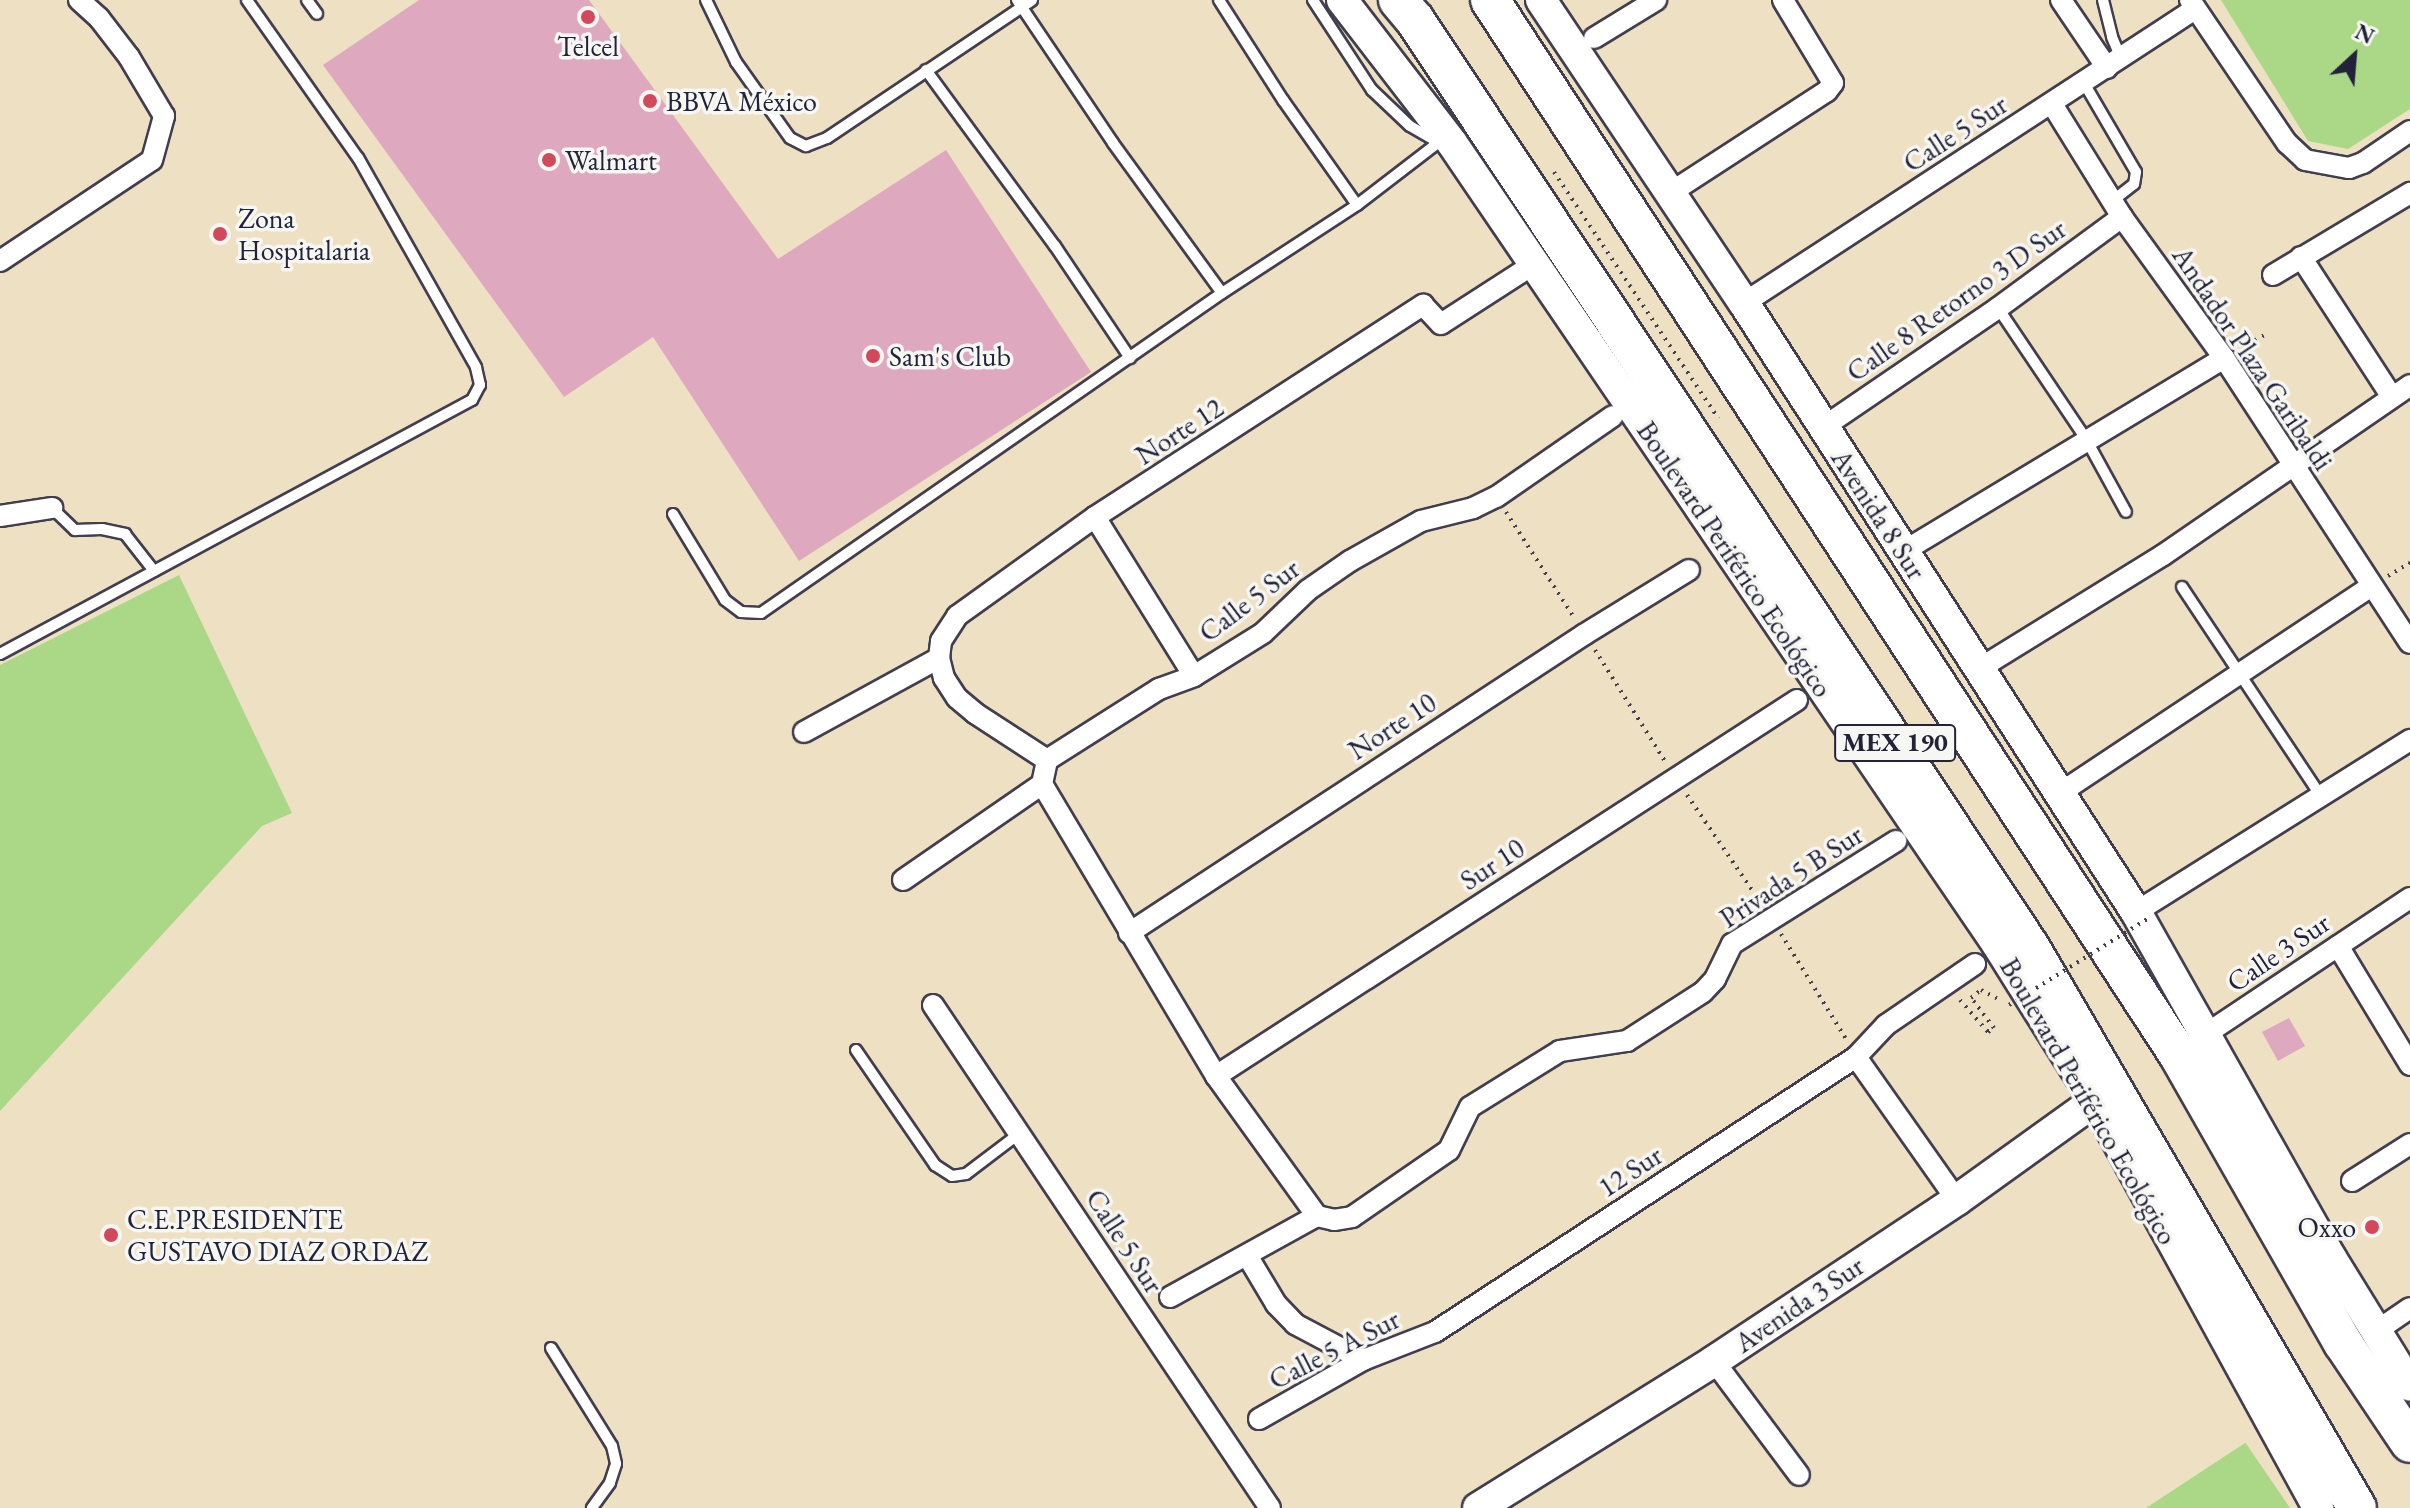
<!DOCTYPE html>
<html>
<head>
<meta charset="utf-8">
<style>
	body { margin:0 }
	#map { position:relative; width:2410px; height:1508px; overflow:hidden; background:#eee0c2; font-family:"EB Garamond",serif }
	div>[style] { position:absolute }
	.green>* { inset:0; background:#aad886 }
	.building>* { inset:0; background:#dea9be }
	.path>* { height:4px; margin-top:-2px; transform-origin:0; background:repeating-linear-gradient(90deg,#413e4f 0 2px,transparent 0 8px) }
	.roads { filter:drop-shadow(2px 0 #413e4f) drop-shadow(-2px 0 #413e4f) drop-shadow(0 2px #413e4f) drop-shadow(0 -2px #413e4f) }
	.lane>* { height:10px; margin:-5px; padding:0 5px; transform-origin:5px; border-radius:5px; background:#fff }
	.street>* { height:20px; margin:-10px; padding:0 10px; transform-origin:10px; border-radius:10px; background:#fff }
	.secondary>* { height:30px; margin:-15px; padding:0 15px; transform-origin:15px; border-radius:15px; background:#fff }
	.highway>* { height:38px; margin:-19px; padding:0 19px; transform-origin:19px; border-radius:19px; background:#fff }
	.path-bridge>* { height:4px; margin-top:-2px; transform-origin:0; background:repeating-linear-gradient(90deg,#413e4f 0 2px,transparent 0 8px) }
	.dots>* { width:22px; height:22px; translate:-50% -50%; box-sizing:border-box; border:4px solid #f6f6f2; border-radius:50% }
	span { translate:-50% -50%; white-space:nowrap; text-align:center; line-height:1.15; -webkit-text-stroke:7px #f6f6f2; paint-order:stroke }
	.shield-label span { padding:2px 6px; background:#f6f6f2; border:2px solid; border-radius:6px; -webkit-text-stroke-width:0 }
	.shield-label { font-size:26px; color:#22223b; font-weight:700 }
	.poi-label { font-size:28px; color:#22223b }
	.left { translate:0 -50%; text-align:left }
	.right { translate:-100% -50%; text-align:right }
	.street-label { font-size:28px; color:#22223b }
	.north { position:absolute; left:2314px; top:16px; width:80px; height:80px; -webkit-text-stroke:6px #f6f6f2; paint-order:stroke; rotate:26deg; font-size:22px; font-weight:700; line-height:32px; text-align:center; color:#22223b }
	.north::after { content:''; display:block; margin:auto; width:28px; height:36px; background:#22223b; clip-path:polygon(50% 0,100% 100%,50% 72%,0 100%) }
</style>
</head>
<body>
<div id="map">
	<div class="green">
		<i style="clip-path:polygon(2221px 0,2410px 0,2410px 109px,2348px 149px,2308px 141px)"></i>
		<i style="clip-path:polygon(179px 575px,292px 813px,262px 826px,0 1111px,0 665px)"></i>
		<i style="clip-path:polygon(2245px 1442px,2290px 1508px,2146px 1508px,2245px 1443px)"></i>
	</div>
	<div class="building">
		<i style="clip-path:polygon(419px 0,589px 0,778px 259px,946px 150px,1091px 372px,799px 561px,653px 337px,564px 397px,323px 65px)"></i>
		<i style="clip-path:polygon(2289px 1018px,2305px 1046px,2278px 1061px,2262px 1032px)"></i>
	</div>
	<div class="path">
		<i style="left:1554px;top:172px;width:296px;rotate:56.3deg"></i>
		<i style="left:2241px;top:348px;width:26px;rotate:-29deg"></i>
		<i style="left:1506px;top:512px;width:127px;rotate:57.2deg"></i>
		<i style="left:2388px;top:576px;width:26px;rotate:-31deg"></i>
		<i style="left:1595px;top:650px;width:131px;rotate:57.8deg"></i>
		<i style="left:1687px;top:795px;width:131px;rotate:55.6deg"></i>
		<i style="left:1781px;top:934px;width:123px;rotate:58.2deg"></i>
		<i style="left:1960px;top:1000px;width:43px;rotate:48.8deg"></i>
		<i style="left:1988px;top:1032px;width:7px;rotate:-34deg"></i>
		<i style="left:1994px;top:1028px;width:38px;rotate:-127deg"></i>
		<i style="left:1971px;top:998px;width:13px;rotate:-39deg"></i>
		<i style="left:1981px;top:990px;width:21px;rotate:28deg"></i>
	</div>
	<div class="roads">
		<div class="lane">
			<i style="left:307px;top:0;width:17px;rotate:54deg"></i>
			<i style="left:706px;top:0;width:69px;rotate:64.2deg"></i>
			<i style="left:736px;top:62px;width:93px;rotate:54.6deg"></i>
			<i style="left:790px;top:138px;width:18px;rotate:27deg"></i>
			<i style="left:806px;top:146px;width:22px;rotate:-21deg"></i>
			<i style="left:827px;top:138px;width:247px;rotate:-33.9deg"></i>
			<i style="left:1017px;top:0;width:172px;rotate:56.1deg"></i>
			<i style="left:1113px;top:143px;width:185px;rotate:54deg"></i>
			<i style="left:1219px;top:0;width:119px;rotate:57.4deg"></i>
			<i style="left:1283px;top:100px;width:128px;rotate:54.8deg"></i>
			<i style="left:1313px;top:0;width:108px;rotate:56.8deg"></i>
			<i style="left:1372px;top:90px;width:52px;rotate:43.5deg"></i>
			<i style="left:1410px;top:126px;width:30px;rotate:30deg"></i>
			<i style="left:2103px;top:0;width:38px;rotate:76deg"></i>
			<i style="left:2112px;top:37px;width:23px;rotate:67deg"></i>
			<i style="left:926px;top:70px;width:218px;rotate:53.8deg"></i>
			<i style="left:1055px;top:246px;width:135px;rotate:56.2deg"></i>
			<i style="left:2084px;top:83px;width:103px;rotate:59.7deg"></i>
			<i style="left:2136px;top:172px;width:12px;rotate:99deg"></i>
			<i style="left:2134px;top:184px;width:28px;rotate:142deg"></i>
			<i style="left:1998px;top:308px;width:158px;rotate:56.1deg"></i>
			<i style="left:2086px;top:439px;width:83px;rotate:61.3deg"></i>
			<i style="left:52px;top:508px;width:32px;rotate:44deg"></i>
			<i style="left:75px;top:530px;width:27px;rotate:-2deg"></i>
			<i style="left:102px;top:529px;width:24px;rotate:12deg"></i>
			<i style="left:125px;top:534px;width:47px;rotate:51.9deg"></i>
			<i style="left:673px;top:514px;width:100px;rotate:58.8deg"></i>
			<i style="left:725px;top:600px;width:20px;rotate:37deg"></i>
			<i style="left:741px;top:612px;width:20px;rotate:3deg"></i>
			<i style="left:761px;top:613px;width:561px;rotate:-34.77deg"></i>
			<i style="left:1222px;top:293px;width:161px;rotate:-33.1deg"></i>
			<i style="left:1357px;top:205px;width:103px;rotate:-37.5deg"></i>
			<i style="left:2182px;top:587px;width:251px;rotate:56.4deg"></i>
			<i style="left:0;top:654px;width:536px;rotate:-28.29deg"></i>
			<i style="left:472px;top:400px;width:17px;rotate:-62deg"></i>
			<i style="left:480px;top:385px;width:18px;rotate:-103deg"></i>
			<i style="left:476px;top:367px;width:240px;rotate:-119.4deg"></i>
			<i style="left:358px;top:158px;width:193px;rotate:-125.1deg"></i>
			<i style="left:856px;top:1050px;width:140px;rotate:55.5deg"></i>
			<i style="left:935px;top:1165px;width:20px;rotate:33deg"></i>
			<i style="left:952px;top:1176px;width:14px;rotate:-8deg"></i>
			<i style="left:966px;top:1174px;width:68px;rotate:-37.2deg"></i>
			<i style="left:551px;top:1348px;width:115px;rotate:58.1deg"></i>
			<i style="left:612px;top:1446px;width:18px;rotate:77deg"></i>
			<i style="left:616px;top:1464px;width:20px;rotate:108deg"></i>
			<i style="left:610px;top:1483px;width:31px;rotate:126deg"></i>
		</div>
		<div class="street">
			<i style="left:2061px;top:0;width:82px;rotate:55.9deg"></i>
			<i style="left:2190px;top:0;width:173px;rotate:55.9deg"></i>
			<i style="left:2287px;top:143px;width:25px;rotate:43deg"></i>
			<i style="left:2305px;top:160px;width:45px;rotate:10.3deg"></i>
			<i style="left:2349px;top:168px;width:15px;rotate:-20deg"></i>
			<i style="left:2363px;top:163px;width:57px;rotate:-34.2deg"></i>
			<i style="left:1594px;top:38px;width:73px;rotate:-31.5deg"></i>
			<i style="left:2052px;top:104px;width:133px;rotate:58.2deg"></i>
			<i style="left:2122px;top:217px;width:174px;rotate:54.1deg"></i>
			<i style="left:2224px;top:358px;width:340px;rotate:56.9deg"></i>
			<i style="left:1670px;top:193px;width:187px;rotate:-33deg"></i>
			<i style="left:1827px;top:91px;width:10px;rotate:-53deg"></i>
			<i style="left:1833px;top:83px;width:97px;rotate:-121.1deg"></i>
			<i style="left:2301px;top:257px;width:167px;rotate:57deg"></i>
			<i style="left:0;top:261px;width:182px;rotate:-33.6deg"></i>
			<i style="left:152px;top:160px;width:46px;rotate:-74.7deg"></i>
			<i style="left:164px;top:116px;width:69px;rotate:-120.7deg"></i>
			<i style="left:129px;top:57px;width:49px;rotate:-127.6deg"></i>
			<i style="left:99px;top:18px;width:27px;rotate:-138deg"></i>
			<i style="left:2273px;top:275px;width:160px;rotate:-30.9deg"></i>
			<i style="left:1744px;top:303px;width:538px;rotate:-33.1deg"></i>
			<i style="left:1822px;top:428px;width:213px;rotate:-34.3deg"></i>
			<i style="left:1998px;top:308px;width:154px;rotate:-36.3deg"></i>
			<i style="left:0;top:516px;width:53px;rotate:-8.7deg"></i>
			<i style="left:1095px;top:517px;width:187px;rotate:58.1deg"></i>
			<i style="left:1904px;top:551px;width:374px;rotate:-31.1deg"></i>
			<i style="left:1990px;top:662px;width:203px;rotate:-31.7deg"></i>
			<i style="left:2163px;top:555px;width:300px;rotate:-34.5deg"></i>
			<i style="left:804px;top:732px;width:154px;rotate:-28.7deg"></i>
			<i style="left:1047px;top:760px;width:86px;rotate:-146.9deg"></i>
			<i style="left:975px;top:713px;width:23px;rotate:-140deg"></i>
			<i style="left:957px;top:698px;width:24px;rotate:-123deg"></i>
			<i style="left:944px;top:678px;width:21px;rotate:-104deg"></i>
			<i style="left:939px;top:658px;width:17px;rotate:-83deg"></i>
			<i style="left:941px;top:641px;width:30px;rotate:-57deg"></i>
			<i style="left:957px;top:616px;width:170px;rotate:-35.7deg"></i>
			<i style="left:1095px;top:517px;width:391px;rotate:-32.9deg"></i>
			<i style="left:1423px;top:305px;width:26px;rotate:47deg"></i>
			<i style="left:1441px;top:324px;width:111px;rotate:-32.8deg"></i>
			<i style="left:1042px;top:784px;width:340px;rotate:59.2deg"></i>
			<i style="left:1216px;top:1076px;width:173px;rotate:54.2deg"></i>
			<i style="left:2060px;top:793px;width:374px;rotate:-33.6deg"></i>
			<i style="left:903px;top:880px;width:169px;rotate:-34.6deg"></i>
			<i style="left:1042px;top:784px;width:25px;rotate:-78deg"></i>
			<i style="left:1047px;top:760px;width:133px;rotate:-32.4deg"></i>
			<i style="left:1159px;top:689px;width:37px;rotate:-20deg"></i>
			<i style="left:1194px;top:676px;width:81px;rotate:-31.9deg"></i>
			<i style="left:1263px;top:633px;width:62px;rotate:-43.7deg"></i>
			<i style="left:1308px;top:590px;width:51px;rotate:-34.6deg"></i>
			<i style="left:1350px;top:561px;width:81px;rotate:-29.4deg"></i>
			<i style="left:1421px;top:521px;width:54px;rotate:-14deg"></i>
			<i style="left:1473px;top:508px;width:25px;rotate:-26deg"></i>
			<i style="left:1496px;top:497px;width:142px;rotate:-34.7deg"></i>
			<i style="left:2136px;top:912px;width:324px;rotate:-32.1deg"></i>
			<i style="left:1129px;top:933px;width:545px;rotate:-33.25deg"></i>
			<i style="left:1585px;top:634px;width:122px;rotate:-31.6deg"></i>
			<i style="left:2338px;top:946px;width:139px;rotate:58.8deg"></i>
			<i style="left:933px;top:1005px;width:605px;rotate:56.18deg"></i>
			<i style="left:2197px;top:1040px;width:256px;rotate:-33.7deg"></i>
			<i style="left:1856px;top:1057px;width:175px;rotate:54.8deg"></i>
			<i style="left:1216px;top:1076px;width:692px;rotate:-32.91deg"></i>
			<i style="left:2352px;top:1181px;width:69px;rotate:-32.5deg"></i>
			<i style="left:1248px;top:1257px;width:55px;rotate:59.2deg"></i>
			<i style="left:1276px;top:1304px;width:28px;rotate:46deg"></i>
			<i style="left:1295px;top:1324px;width:77px;rotate:27.9deg"></i>
			<i style="left:1170px;top:1297px;width:168px;rotate:-28.9deg"></i>
			<i style="left:1317px;top:1216px;width:17px;rotate:13deg"></i>
			<i style="left:1334px;top:1220px;width:18px;rotate:-9deg"></i>
			<i style="left:1352px;top:1217px;width:118px;rotate:-34.6deg"></i>
			<i style="left:1449px;top:1150px;width:48px;rotate:-64deg"></i>
			<i style="left:1470px;top:1107px;width:106px;rotate:-31.9deg"></i>
			<i style="left:1560px;top:1051px;width:68px;rotate:-8.5deg"></i>
			<i style="left:1627px;top:1041px;width:90px;rotate:-32.8deg"></i>
			<i style="left:1703px;top:992px;width:18px;rotate:-47deg"></i>
			<i style="left:1715px;top:979px;width:39px;rotate:-64deg"></i>
			<i style="left:1732px;top:944px;width:194px;rotate:-32.1deg"></i>
			<i style="left:2375px;top:1332px;width:42px;rotate:-34.4deg"></i>
			<i style="left:1714px;top:1361px;width:142px;rotate:53.3deg"></i>
			<i style="left:1259px;top:1419px;width:120px;rotate:-29.6deg"></i>
			<i style="left:1363px;top:1360px;width:77px;rotate:-21.3deg"></i>
			<i style="left:1435px;top:1332px;width:503px;rotate:-33.15deg"></i>
			<i style="left:1856px;top:1057px;width:44px;rotate:-46.8deg"></i>
			<i style="left:1886px;top:1025px;width:108px;rotate:-34.4deg"></i>
		</div>
		<div class="secondary">
			<i style="left:1342px;top:0;width:180px;rotate:52.4deg"></i>
			<i style="left:1452px;top:143px;width:969px;rotate:55.77deg"></i>
			<i style="left:1997px;top:944px;width:186px;rotate:57.9deg"></i>
			<i style="left:2096px;top:1102px;width:463px;rotate:61.3deg"></i>
			<i style="left:1541px;top:0;width:365px;rotate:56.2deg"></i>
			<i style="left:1744px;top:303px;width:724px;rotate:57.23deg"></i>
			<i style="left:2136px;top:912px;width:397px;rotate:60.6deg"></i>
			<i style="left:2331px;top:1258px;width:150px;rotate:58.3deg"></i>
			<i style="left:1478px;top:1508px;width:278px;rotate:-31.9deg"></i>
			<i style="left:1714px;top:1361px;width:291px;rotate:-33.5deg"></i>
			<i style="left:1957px;top:1200px;width:188px;rotate:-35.7deg"></i>
		</div>
		<div class="highway">
			<i style="left:1398px;top:0;width:26px;rotate:50deg"></i>
			<i style="left:1415px;top:20px;width:1112px;rotate:56.44deg"></i>
			<i style="left:2030px;top:947px;width:649px;rotate:59.76deg"></i>
			<i style="left:1490px;top:0;width:1259px;rotate:56.87deg"></i>
			<i style="left:2178px;top:1054px;width:333px;rotate:60.3deg"></i>
			<i style="left:2343px;top:1343px;width:120px;rotate:56.2deg"></i>
		</div>
	</div>
	<div class="path-bridge">
		<i style="left:2009px;top:1005px;width:165px;rotate:-31.9deg"></i>
	</div>
	<div class="dots">
		<i style="left:588px;top:17px;background:#d1495b"></i>
		<i style="left:650px;top:101px;background:#d1495b"></i>
		<i style="left:549px;top:160px;background:#d1495b"></i>
		<i style="left:220px;top:234px;background:#d1495b"></i>
		<i style="left:873px;top:356px;background:#d1495b"></i>
		<i style="left:2372px;top:1227px;background:#d1495b"></i>
		<i style="left:111px;top:1235px;background:#d1495b"></i>
	</div>
	<div class="shield-label">
		<span style="left:1895px;top:743px">MEX 190</span>
	</div>
	<div class="poi-label">
		<span style="left:588px;top:46px">Telcel</span>
		<span class="left" style="left:666px;top:101px">BBVA México</span>
		<span class="left" style="left:565px;top:160px">Walmart</span>
		<span class="left" style="left:238px;top:234px">Zona<br>Hospitalaria</span>
		<span class="left" style="left:889px;top:356px">Sam's Club</span>
		<span class="left" style="left:127px;top:1235px">C.E.PRESIDENTE<br>GUSTAVO DIAZ ORDAZ</span>
		<span class="right" style="left:2356px;top:1227px">Oxxo</span>
	</div>
	<div class="street-label">
		<span style="left:1955px;top:133px;rotate:-33deg">Calle 5 Sur</span>
		<span style="left:1956px;top:300px;rotate:-35deg">Calle 8 Retorno 3 D Sur</span>
		<span style="left:2253px;top:358px;rotate:56deg">Andador Plaza Garibaldi</span>
		<span style="left:1179px;top:431px;rotate:-33deg">Norte 12</span>
		<span style="left:1879px;top:514px;rotate:57deg">Avenida 8 Sur</span>
		<span style="left:1735px;top:559px;rotate:56deg">Boulevard Periférico Ecológico</span>
		<span style="left:1249px;top:600px;rotate:-37deg">Calle 5 Sur</span>
		<span style="left:1392px;top:726px;rotate:-33deg">Norte 10</span>
		<span style="left:1492px;top:864px;rotate:-33deg">Sur 10</span>
		<span style="left:1791px;top:876px;rotate:-33deg">Privada 5 B Sur</span>
		<span style="left:2278px;top:952px;rotate:-34deg">Calle 3 Sur</span>
		<span style="left:2089px;top:1101px;rotate:60deg">Boulevard Periférico Ecológico</span>
		<span style="left:1630px;top:1171px;rotate:-33deg">12 Sur</span>
		<span style="left:1125px;top:1241px;rotate:57deg">Calle 5 Sur</span>
		<span style="left:1799px;top:1304px;rotate:-34deg">Avenida 3 Sur</span>
		<span style="left:1334px;top:1349px;rotate:-27deg">Calle 5 A Sur</span>
	</div>
	<div class="north">N</div>
</div>
</body>
</html>
